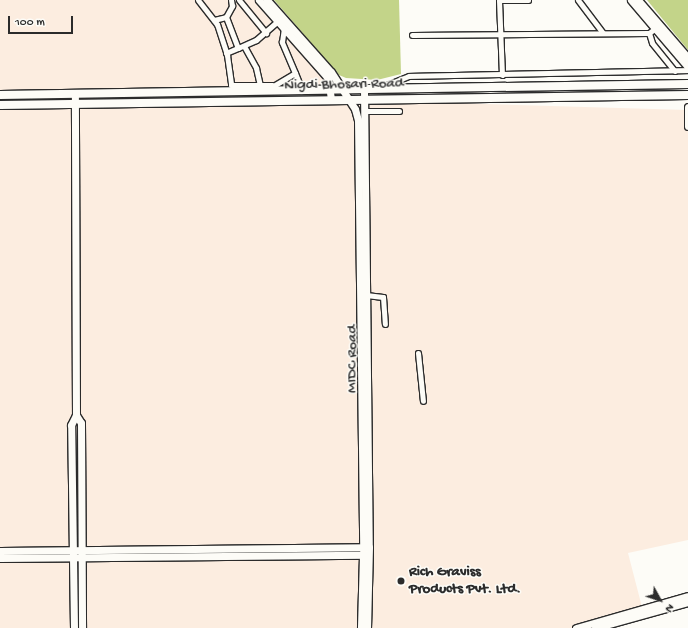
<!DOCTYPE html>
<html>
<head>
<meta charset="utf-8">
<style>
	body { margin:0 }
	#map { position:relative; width:688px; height:628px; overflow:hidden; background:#fdfcf7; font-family:"Gochi Hand",sans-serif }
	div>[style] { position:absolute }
	.built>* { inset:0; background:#fcede0 }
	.green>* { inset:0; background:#c3d489 }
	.roads { filter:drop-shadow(1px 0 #2b2b2b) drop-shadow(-1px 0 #2b2b2b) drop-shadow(0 1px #2b2b2b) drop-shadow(0 -1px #2b2b2b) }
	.street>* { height:5px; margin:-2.5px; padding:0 2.5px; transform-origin:2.5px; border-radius:2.5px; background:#fdfcf7 }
	.secondary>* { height:7px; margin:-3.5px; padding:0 3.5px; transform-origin:3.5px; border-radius:3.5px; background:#fdfcf7 }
	.primary>* { height:8px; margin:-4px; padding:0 4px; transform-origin:4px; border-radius:4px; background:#fdfcf7 }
	.dots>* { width:11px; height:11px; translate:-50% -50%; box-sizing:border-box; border:2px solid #fdfcf7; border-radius:50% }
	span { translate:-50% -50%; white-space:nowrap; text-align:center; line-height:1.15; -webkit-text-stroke:3px #fdfcf7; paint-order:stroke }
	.street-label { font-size:15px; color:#2b2b2b }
	.poi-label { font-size:15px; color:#2b2b2b; font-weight:700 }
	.left { translate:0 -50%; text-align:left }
	.north { position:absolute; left:640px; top:580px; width:40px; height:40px; -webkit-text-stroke:3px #fdfcf7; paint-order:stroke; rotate:130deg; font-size:11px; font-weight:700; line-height:16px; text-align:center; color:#2b2b2b }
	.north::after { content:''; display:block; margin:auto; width:14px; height:18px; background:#2b2b2b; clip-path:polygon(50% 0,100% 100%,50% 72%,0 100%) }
	.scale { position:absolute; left:8px; top:16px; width:65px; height:18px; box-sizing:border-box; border:2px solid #2b2b2b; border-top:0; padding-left:5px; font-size:12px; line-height:14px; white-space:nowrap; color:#2b2b2b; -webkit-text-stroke:3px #fdfcf7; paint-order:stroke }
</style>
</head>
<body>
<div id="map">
	<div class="built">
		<i style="clip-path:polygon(0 0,255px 0,331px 87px,0 93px)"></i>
		<i style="clip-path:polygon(346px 100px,688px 110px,688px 540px,628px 553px,643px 611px,581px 628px,0 628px,0 107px)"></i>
	</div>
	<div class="green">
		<i style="clip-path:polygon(274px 0,399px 0,401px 74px,377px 80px,346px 78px,339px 75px)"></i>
		<i style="clip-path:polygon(647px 0,688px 0,688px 50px)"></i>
	</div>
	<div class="roads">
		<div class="street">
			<i style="left:198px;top:0;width:31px;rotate:52deg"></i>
			<i style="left:217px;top:24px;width:33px;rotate:72deg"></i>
			<i style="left:227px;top:55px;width:30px;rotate:82deg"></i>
			<i style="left:231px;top:85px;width:41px"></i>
			<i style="left:239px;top:0;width:43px;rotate:50.7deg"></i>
			<i style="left:578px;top:0;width:41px;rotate:52.9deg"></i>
			<i style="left:226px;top:17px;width:13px;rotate:-61deg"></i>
			<i style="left:232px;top:6px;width:6px;rotate:-99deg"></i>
			<i style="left:214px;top:20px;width:12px;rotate:-14deg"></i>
			<i style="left:226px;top:17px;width:33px;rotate:69deg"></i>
			<i style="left:238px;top:48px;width:20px;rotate:-24deg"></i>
			<i style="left:256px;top:40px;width:32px;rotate:-41deg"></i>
			<i style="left:649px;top:33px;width:10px;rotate:73deg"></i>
			<i style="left:652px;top:43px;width:36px;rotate:51deg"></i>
			<i style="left:412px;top:35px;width:237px;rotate:-0.5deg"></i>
			<i style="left:649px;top:33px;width:10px;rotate:-37deg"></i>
			<i style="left:244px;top:46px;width:25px;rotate:61deg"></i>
			<i style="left:256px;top:68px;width:17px;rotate:77deg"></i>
			<i style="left:226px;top:53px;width:13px;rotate:-23deg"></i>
			<i style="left:295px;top:73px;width:18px;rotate:68deg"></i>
			<i style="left:502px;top:75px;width:75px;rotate:-92.3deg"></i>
			<i style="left:499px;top:0;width:29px"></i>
			<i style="left:270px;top:88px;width:29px;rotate:-31deg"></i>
			<i style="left:295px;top:73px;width:34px;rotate:-113deg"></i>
			<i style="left:282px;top:42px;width:14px;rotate:-82deg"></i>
			<i style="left:379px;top:88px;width:32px;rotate:-22deg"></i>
			<i style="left:409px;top:76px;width:279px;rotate:-1.2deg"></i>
			<i style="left:365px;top:111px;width:34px"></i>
			<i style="left:366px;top:295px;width:17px;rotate:7deg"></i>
			<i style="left:383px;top:297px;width:27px;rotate:86deg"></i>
			<i style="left:418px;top:353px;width:48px;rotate:84.1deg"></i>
		</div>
		<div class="secondary">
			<i style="left:259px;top:0;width:104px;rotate:48.5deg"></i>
			<i style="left:328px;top:78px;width:22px;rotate:82deg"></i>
			<i style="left:267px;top:0;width:96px;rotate:48.4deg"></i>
			<i style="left:331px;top:72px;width:44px;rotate:57deg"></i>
			<i style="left:355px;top:109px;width:11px;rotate:75deg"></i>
			<i style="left:358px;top:120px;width:435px;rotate:89.3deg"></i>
			<i style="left:363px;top:555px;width:73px;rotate:91.6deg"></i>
			<i style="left:631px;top:0;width:88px;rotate:49.6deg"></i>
			<i style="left:638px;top:0;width:77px;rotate:49.2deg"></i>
			<i style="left:364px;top:89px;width:458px;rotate:89.4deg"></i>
			<i style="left:369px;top:547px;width:81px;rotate:91.4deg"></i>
			<i style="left:688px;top:107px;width:19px;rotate:90deg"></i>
			<i style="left:76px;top:415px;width:9px;rotate:58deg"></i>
			<i style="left:81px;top:423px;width:205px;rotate:89.7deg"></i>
			<i style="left:0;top:551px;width:366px;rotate:-0.6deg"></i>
			<i style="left:0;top:558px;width:367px;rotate:-0.5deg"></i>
			<i style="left:74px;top:628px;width:203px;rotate:-90.8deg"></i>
			<i style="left:71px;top:425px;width:11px;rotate:-63deg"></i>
			<i style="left:76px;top:415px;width:321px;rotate:-90.2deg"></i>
			<i style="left:576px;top:628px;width:116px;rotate:-15.9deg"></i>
			<i style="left:595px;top:628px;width:97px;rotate:-15.6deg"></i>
		</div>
		<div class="primary">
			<i style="left:0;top:95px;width:688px;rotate:-0.92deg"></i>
			<i style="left:0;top:105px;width:688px;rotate:-0.83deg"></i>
		</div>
	</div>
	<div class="dots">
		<i style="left:401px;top:581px;background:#2b2b2b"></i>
	</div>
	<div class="street-label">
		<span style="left:344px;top:85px;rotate:-1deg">Nigdi Bhosari Road</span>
		<span style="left:353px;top:359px;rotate:-90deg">MIDC Road</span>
	</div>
	<div class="poi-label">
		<span class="left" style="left:409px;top:581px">Rich Graviss<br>Products Pvt. Ltd.</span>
	</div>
	<div class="north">N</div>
	<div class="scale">100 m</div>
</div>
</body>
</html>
